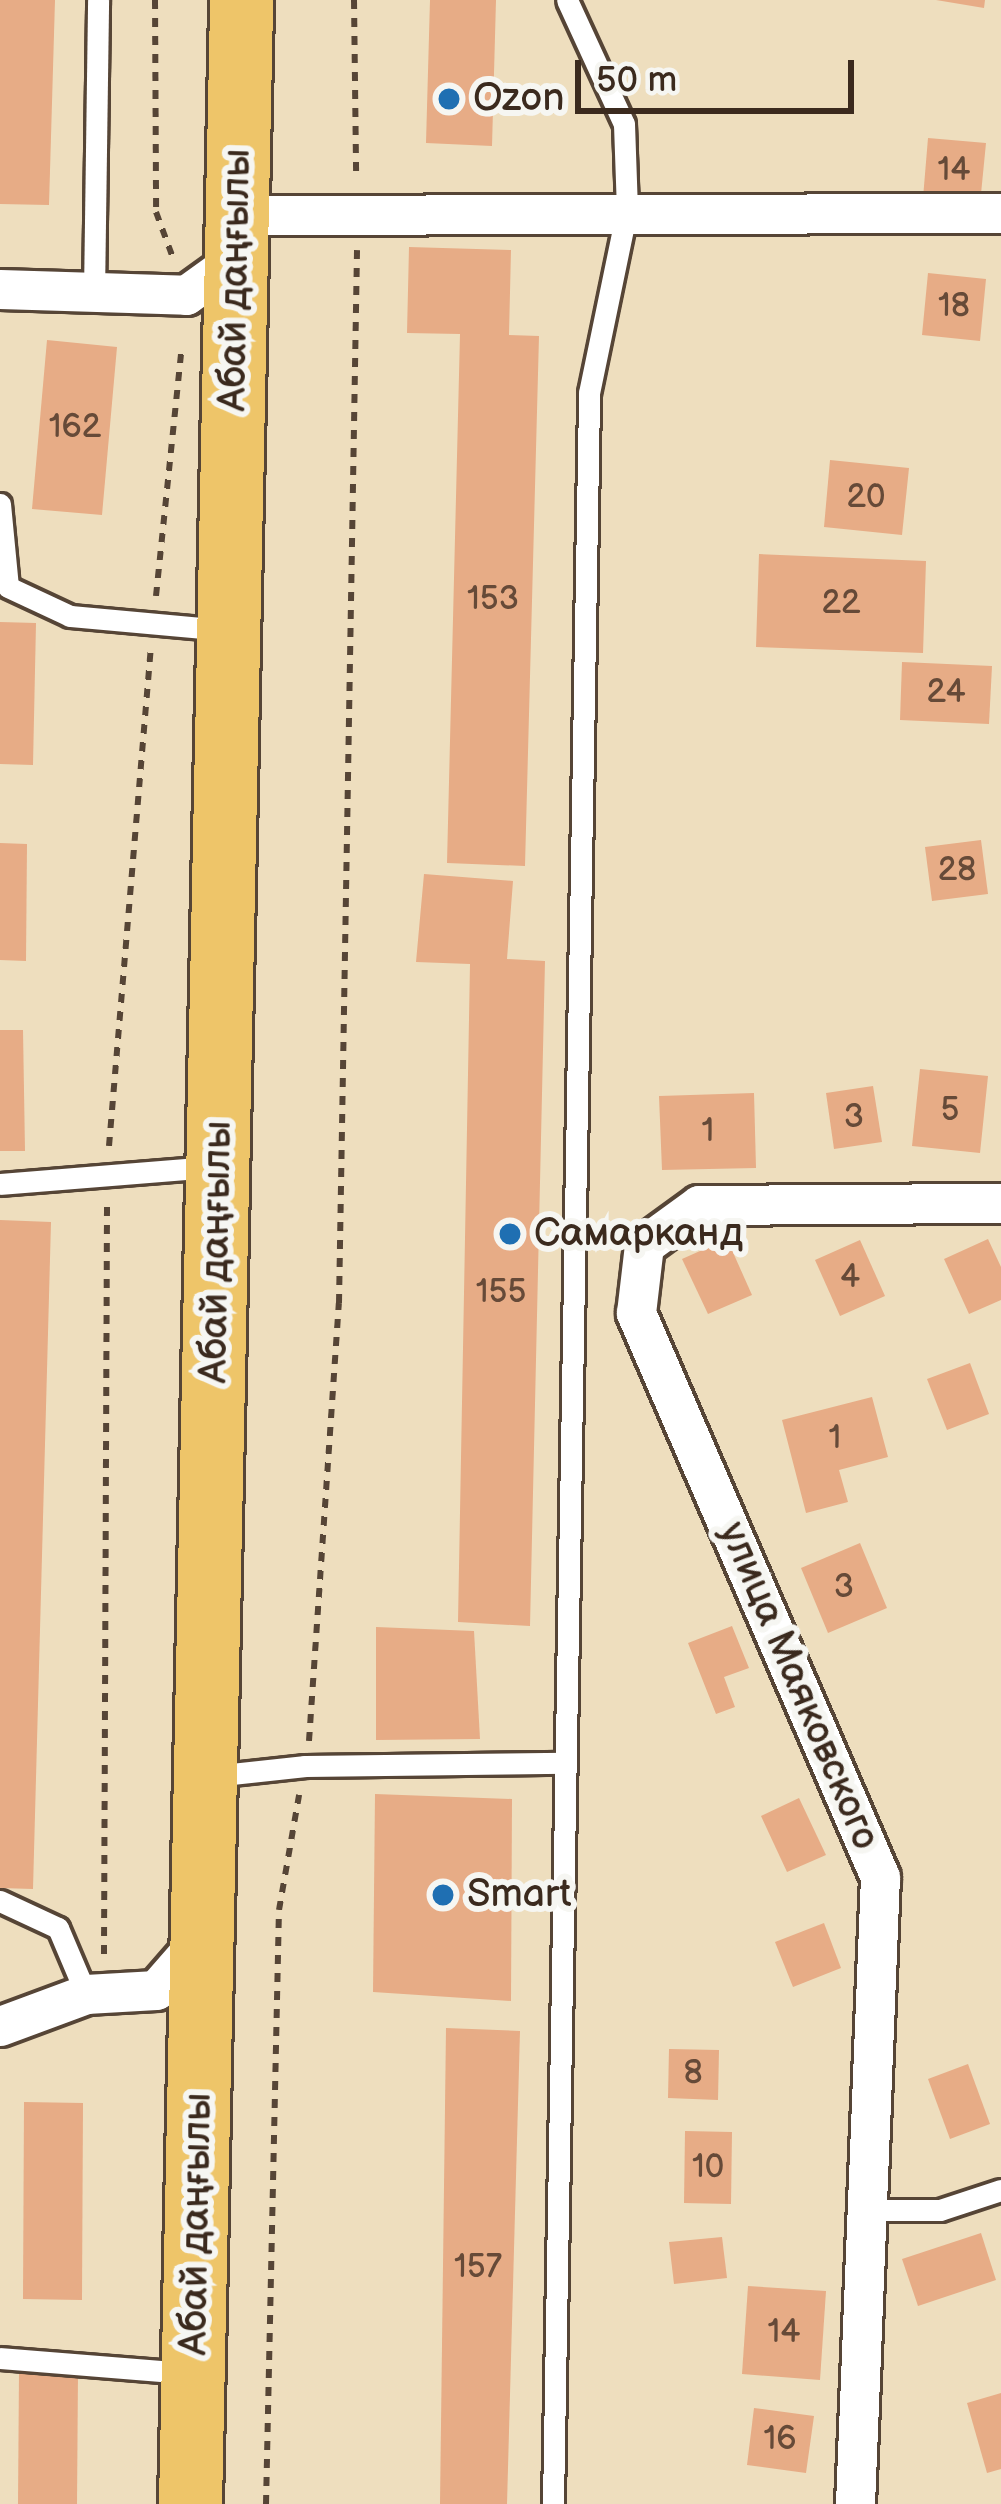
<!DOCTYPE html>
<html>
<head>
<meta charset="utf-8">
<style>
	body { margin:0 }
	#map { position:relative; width:1001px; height:2504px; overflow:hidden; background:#eedebe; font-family:"Balsamiq Sans",sans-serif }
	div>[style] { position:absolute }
	.building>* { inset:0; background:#e7ac86 }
	.path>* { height:6px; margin-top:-3px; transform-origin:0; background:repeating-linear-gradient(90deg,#564536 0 9px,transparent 0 18px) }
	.roads { filter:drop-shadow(3px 0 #564536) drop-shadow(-3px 0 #564536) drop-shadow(0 3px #564536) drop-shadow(0 -3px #564536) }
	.lane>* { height:21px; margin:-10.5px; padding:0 10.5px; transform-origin:10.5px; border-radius:10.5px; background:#fff }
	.street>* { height:39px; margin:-19.5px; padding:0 19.5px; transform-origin:19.5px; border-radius:19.5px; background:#fff }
	.primary>* { height:63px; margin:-31.5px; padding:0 31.5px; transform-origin:31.5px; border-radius:31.5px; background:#eec569 }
	.dots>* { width:33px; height:33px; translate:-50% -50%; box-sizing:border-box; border:6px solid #f6f6f2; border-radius:50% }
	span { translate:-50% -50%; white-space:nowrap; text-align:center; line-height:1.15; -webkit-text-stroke:12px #f6f6f2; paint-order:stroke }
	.number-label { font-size:33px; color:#664a38 }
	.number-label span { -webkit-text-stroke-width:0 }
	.poi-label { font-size:39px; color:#3b2a1e }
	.left { translate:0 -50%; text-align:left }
	.street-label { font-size:39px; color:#3b2a1e }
	.scale { position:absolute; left:575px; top:60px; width:279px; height:54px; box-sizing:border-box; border:6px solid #3b2a1e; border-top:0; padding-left:15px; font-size:36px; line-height:42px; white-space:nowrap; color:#3b2a1e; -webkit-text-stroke:9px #f6f6f2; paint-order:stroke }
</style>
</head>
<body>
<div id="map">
	<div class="building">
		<i style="clip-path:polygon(0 0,55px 0,49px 205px,0 204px)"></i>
		<i style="clip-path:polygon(430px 0,496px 0,492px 146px,426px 143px)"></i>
		<i style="clip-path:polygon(936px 0,985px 0,984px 8px)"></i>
		<i style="clip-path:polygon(928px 138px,986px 143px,980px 204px,923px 198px)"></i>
		<i style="clip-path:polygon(409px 247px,511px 250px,509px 335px,539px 336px,525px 866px,447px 863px,460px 334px,407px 333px)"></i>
		<i style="clip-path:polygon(928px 273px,986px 279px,980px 341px,922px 335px)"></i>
		<i style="clip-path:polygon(47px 340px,117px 347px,102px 515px,32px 509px)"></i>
		<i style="clip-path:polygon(830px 460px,909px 468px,902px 535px,824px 527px)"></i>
		<i style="clip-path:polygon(759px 554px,926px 561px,923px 653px,756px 647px)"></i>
		<i style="clip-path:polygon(0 622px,36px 623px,33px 765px,0 764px)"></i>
		<i style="clip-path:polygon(902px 662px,992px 666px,989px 724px,900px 720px)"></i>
		<i style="clip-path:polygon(981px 840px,988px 894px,932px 901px,925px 847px)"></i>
		<i style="clip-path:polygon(0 843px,27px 844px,26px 961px,0 960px)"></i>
		<i style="clip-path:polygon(424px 874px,513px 881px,507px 959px,545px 961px,530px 1626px,458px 1622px,470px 964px,416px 962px)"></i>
		<i style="clip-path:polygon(0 1030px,23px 1030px,25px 1151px,0 1151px)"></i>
		<i style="clip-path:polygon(920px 1069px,988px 1076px,980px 1153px,912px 1146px)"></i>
		<i style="clip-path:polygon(873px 1086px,882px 1142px,834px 1149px,826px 1093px)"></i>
		<i style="clip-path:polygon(754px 1093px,756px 1168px,662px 1170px,659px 1096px)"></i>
		<i style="clip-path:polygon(0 1220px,51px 1222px,33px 1889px,0 1888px)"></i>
		<i style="clip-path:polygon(727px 1239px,752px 1295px,708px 1314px,682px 1259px)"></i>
		<i style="clip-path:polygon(988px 1239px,1001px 1267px,1001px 1300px,969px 1314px,944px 1259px)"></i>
		<i style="clip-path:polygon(860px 1240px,885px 1296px,840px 1316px,815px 1260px)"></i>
		<i style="clip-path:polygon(970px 1363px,989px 1414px,947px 1430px,927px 1379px)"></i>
		<i style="clip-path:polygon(872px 1397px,888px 1457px,839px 1470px,848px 1502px,806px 1513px,782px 1420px)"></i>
		<i style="clip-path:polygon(860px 1543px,887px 1608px,828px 1633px,801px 1568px)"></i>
		<i style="clip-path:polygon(732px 1626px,749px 1668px,724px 1677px,735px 1707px,716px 1714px,688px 1643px)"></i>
		<i style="clip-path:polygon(376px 1627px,474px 1631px,480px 1739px,376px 1740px)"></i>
		<i style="clip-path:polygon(375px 1794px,512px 1799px,511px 2001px,373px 1992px)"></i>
		<i style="clip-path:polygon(799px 1798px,826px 1855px,787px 1872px,761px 1816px)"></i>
		<i style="clip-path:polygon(824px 1923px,841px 1968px,793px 1987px,775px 1942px)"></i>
		<i style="clip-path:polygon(446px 2028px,520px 2031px,507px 2504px,440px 2504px)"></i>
		<i style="clip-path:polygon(669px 2049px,719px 2050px,718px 2100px,668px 2098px)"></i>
		<i style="clip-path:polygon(968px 2064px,990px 2124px,950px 2139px,928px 2079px)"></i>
		<i style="clip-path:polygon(24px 2102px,83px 2103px,82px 2300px,23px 2299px)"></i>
		<i style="clip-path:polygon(685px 2131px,732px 2132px,731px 2204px,684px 2203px)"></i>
		<i style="clip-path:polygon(981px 2233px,996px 2280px,918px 2306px,902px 2259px)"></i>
		<i style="clip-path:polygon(722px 2237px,727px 2278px,674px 2284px,669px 2242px)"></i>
		<i style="clip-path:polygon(748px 2286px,826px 2291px,820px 2380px,742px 2374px)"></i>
		<i style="clip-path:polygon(19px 2371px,78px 2372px,77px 2504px,18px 2504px)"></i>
		<i style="clip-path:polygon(1001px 2393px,1001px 2469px,987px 2473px,967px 2403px)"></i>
		<i style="clip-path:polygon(754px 2408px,814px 2416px,806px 2473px,747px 2465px)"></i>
	</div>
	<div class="path">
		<i style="left:155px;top:0;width:212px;rotate:89.7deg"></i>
		<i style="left:156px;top:212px;width:49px;rotate:69.7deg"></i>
		<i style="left:354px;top:0;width:176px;rotate:89.3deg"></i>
		<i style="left:156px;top:596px;width:244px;rotate:-84.1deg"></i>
		<i style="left:109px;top:1146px;width:497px;rotate:-85.2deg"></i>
		<i style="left:309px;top:1741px;width:439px;rotate:-86.1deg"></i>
		<i style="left:339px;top:1303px;width:1053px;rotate:-89.02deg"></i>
		<i style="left:104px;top:1954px;width:753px;rotate:-89.77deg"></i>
		<i style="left:266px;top:2504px;width:594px;rotate:-88.75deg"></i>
		<i style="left:279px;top:1910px;width:117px;rotate:-80.1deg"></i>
	</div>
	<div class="roads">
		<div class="lane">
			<i style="left:94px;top:294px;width:294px;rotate:-89.2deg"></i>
			<i style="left:0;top:504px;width:83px;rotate:84.5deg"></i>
			<i style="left:8px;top:587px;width:68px;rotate:25.1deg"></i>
			<i style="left:70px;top:616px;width:154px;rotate:5.2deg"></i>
			<i style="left:0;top:1184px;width:213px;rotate:-4.6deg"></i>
			<i style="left:213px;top:1776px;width:93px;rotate:-6.2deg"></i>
			<i style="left:305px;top:1766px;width:261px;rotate:-0.7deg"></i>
			<i style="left:0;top:1901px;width:64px;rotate:25deg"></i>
			<i style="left:58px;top:1928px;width:72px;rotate:67deg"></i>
			<i style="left:862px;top:2210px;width:78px"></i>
			<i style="left:940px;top:2210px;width:64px;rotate:-18.2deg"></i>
			<i style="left:0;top:2358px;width:188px;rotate:4.6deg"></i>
			<i style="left:553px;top:2504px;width:2111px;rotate:-89.02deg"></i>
			<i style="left:589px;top:393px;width:187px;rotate:-78.3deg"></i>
			<i style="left:627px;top:210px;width:86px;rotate:-92deg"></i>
			<i style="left:624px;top:124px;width:136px;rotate:-114.7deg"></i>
		</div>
		<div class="street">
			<i style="left:237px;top:215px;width:764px;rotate:-0.15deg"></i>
			<i style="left:0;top:289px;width:186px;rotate:1.8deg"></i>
			<i style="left:186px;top:295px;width:62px;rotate:-35.8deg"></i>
			<i style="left:0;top:2026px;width:92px;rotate:-20.4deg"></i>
			<i style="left:86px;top:1994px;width:70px;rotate:-3.3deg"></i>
			<i style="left:156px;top:1990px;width:73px;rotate:-48.9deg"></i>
			<i style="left:855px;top:2504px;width:627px;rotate:-87.72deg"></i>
			<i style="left:880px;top:1877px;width:615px;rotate:-113.39deg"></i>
			<i style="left:636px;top:1313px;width:68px;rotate:-83.3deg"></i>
			<i style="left:644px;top:1245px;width:68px;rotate:-36deg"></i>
			<i style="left:699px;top:1205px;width:302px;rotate:-0.4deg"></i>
		</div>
		<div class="primary">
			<i style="left:190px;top:2504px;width:2505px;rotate:-88.83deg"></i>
		</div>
	</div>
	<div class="dots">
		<i style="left:449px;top:99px;background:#1f6fb2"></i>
		<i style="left:510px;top:1234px;background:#1f6fb2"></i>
		<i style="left:443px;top:1895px;background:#1f6fb2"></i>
	</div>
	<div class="number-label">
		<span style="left:954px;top:171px">14</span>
		<span style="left:954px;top:307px">18</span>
		<span style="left:75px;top:428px">162</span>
		<span style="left:866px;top:498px">20</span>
		<span style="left:493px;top:600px">153</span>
		<span style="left:841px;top:604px">22</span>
		<span style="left:946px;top:693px">24</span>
		<span style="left:957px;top:871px">28</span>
		<span style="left:950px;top:1111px">5</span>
		<span style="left:854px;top:1118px">3</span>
		<span style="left:708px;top:1132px">1</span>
		<span style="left:850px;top:1278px">4</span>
		<span style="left:501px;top:1293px">155</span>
		<span style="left:835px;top:1439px">1</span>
		<span style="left:844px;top:1588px">3</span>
		<span style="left:693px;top:2074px">8</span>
		<span style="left:708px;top:2168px">10</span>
		<span style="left:478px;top:2268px">157</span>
		<span style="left:784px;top:2333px">14</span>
		<span style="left:780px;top:2440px">16</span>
	</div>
	<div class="poi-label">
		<span class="left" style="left:473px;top:99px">Ozon</span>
		<span class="left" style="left:534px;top:1234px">Самарканд</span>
		<span class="left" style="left:467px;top:1895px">Smart</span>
	</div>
	<div class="street-label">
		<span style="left:236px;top:280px;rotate:-89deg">Абай даңғылы</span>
		<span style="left:217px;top:1252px;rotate:-89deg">Абай даңғылы</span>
		<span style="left:798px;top:1686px;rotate:67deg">улица Маяковского</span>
		<span style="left:197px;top:2224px;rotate:-89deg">Абай даңғылы</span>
	</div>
	<div class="scale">50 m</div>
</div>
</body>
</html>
